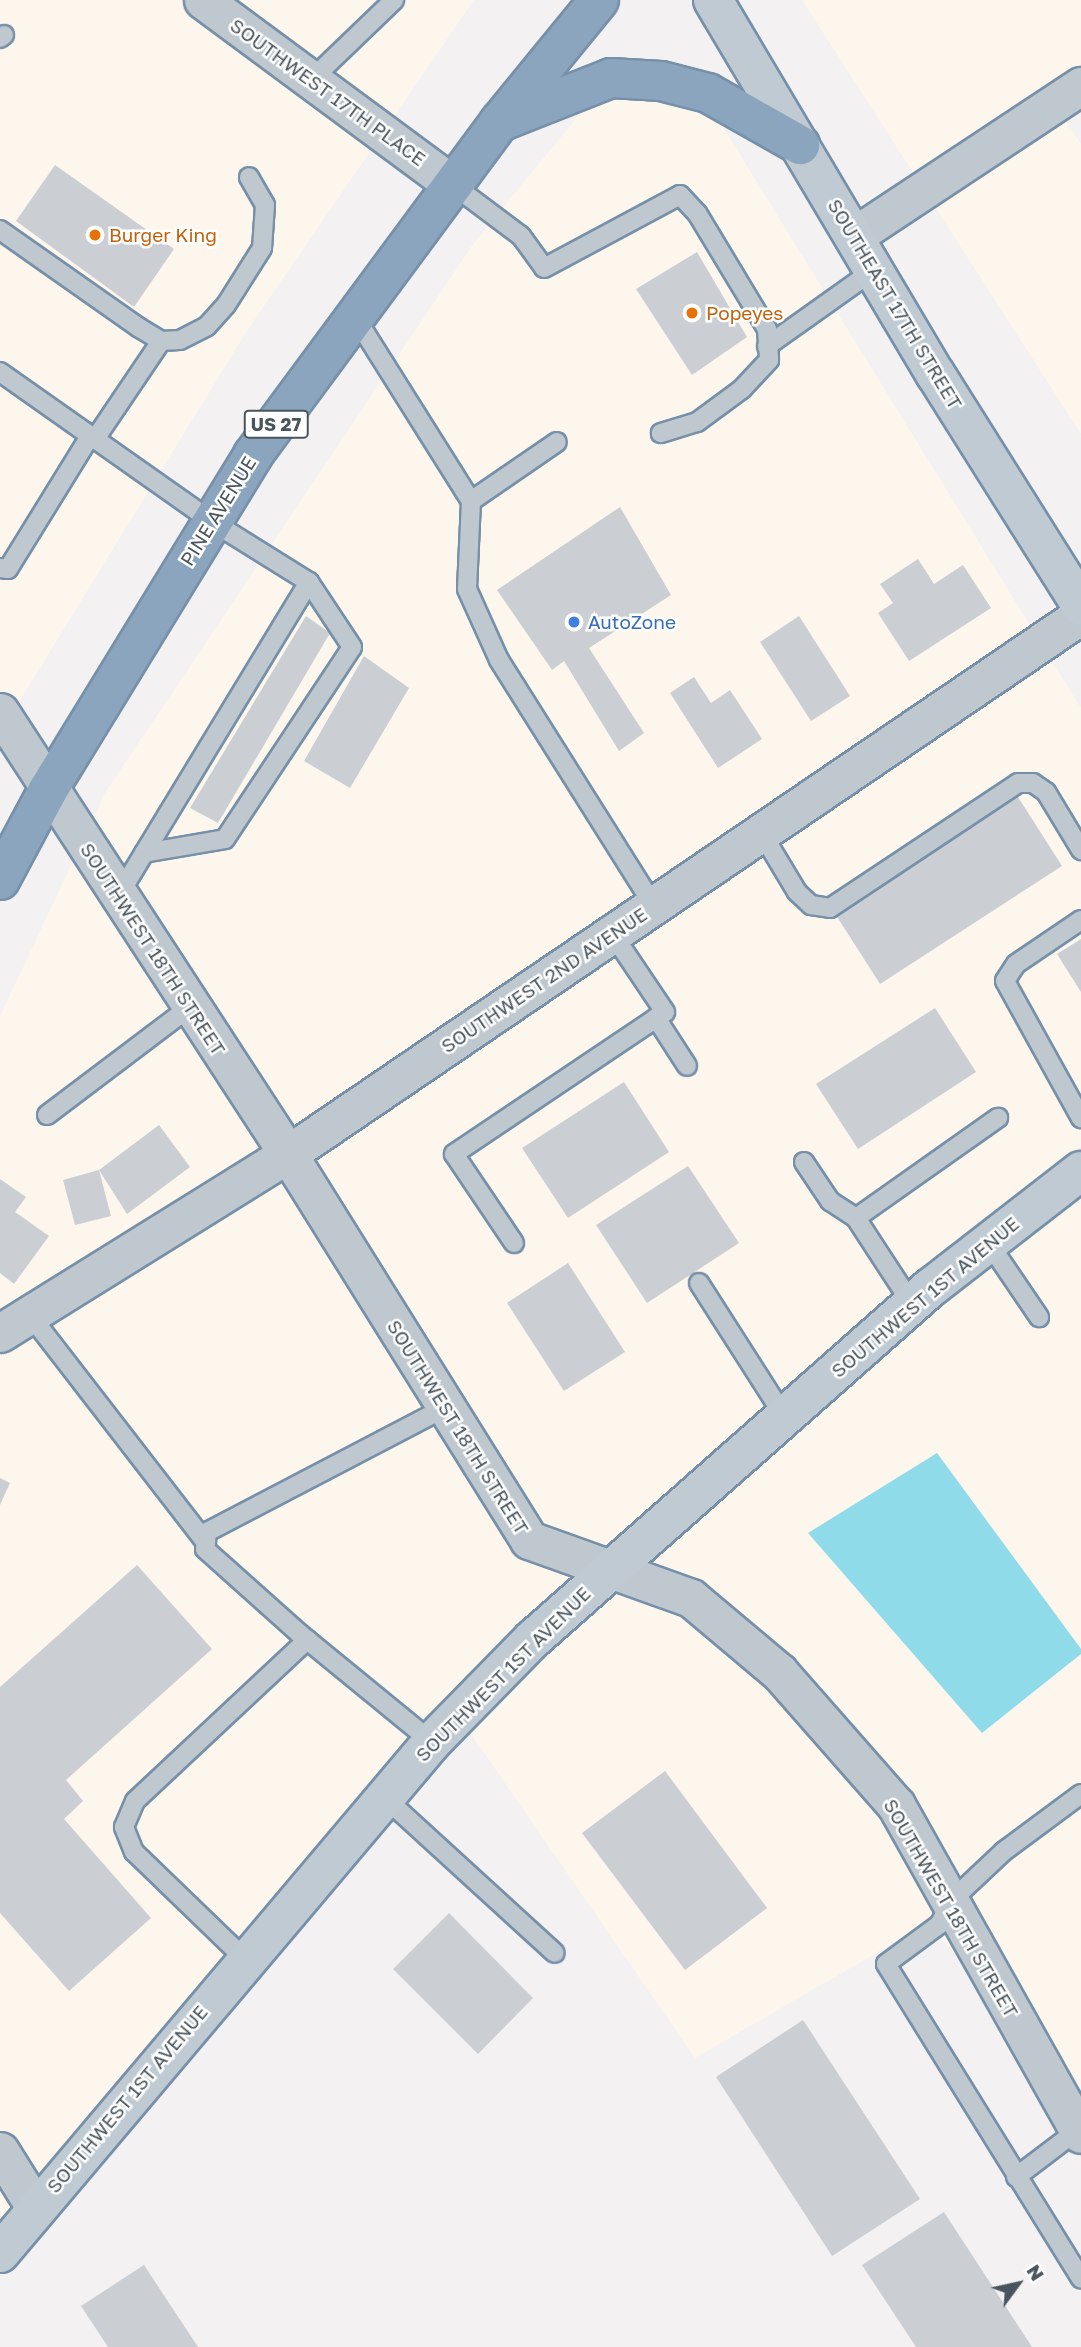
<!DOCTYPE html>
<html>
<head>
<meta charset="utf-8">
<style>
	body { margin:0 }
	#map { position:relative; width:1081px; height:2347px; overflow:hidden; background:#f3f1f1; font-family:"Golos Text",sans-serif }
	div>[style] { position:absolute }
	.commercial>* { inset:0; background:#fcf6ec }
	.water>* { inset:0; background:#90dbe9 }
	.building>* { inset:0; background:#cbced3 }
	.roads { filter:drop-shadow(2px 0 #7690a9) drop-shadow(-2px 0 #7690a9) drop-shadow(0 2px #7690a9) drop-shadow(0 -2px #7690a9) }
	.lane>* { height:18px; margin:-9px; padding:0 9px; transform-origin:9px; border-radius:9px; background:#bfc8ce }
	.street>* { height:37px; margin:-18.5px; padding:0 18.5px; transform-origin:18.5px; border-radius:18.5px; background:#bfc8ce }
	.secondary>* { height:38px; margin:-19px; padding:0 19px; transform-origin:19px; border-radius:19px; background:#bfcad3 }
	.highway>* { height:38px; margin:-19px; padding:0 19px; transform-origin:19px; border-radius:19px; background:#8aa5bd }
	.dots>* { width:19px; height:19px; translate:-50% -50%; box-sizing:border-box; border:4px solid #fff; border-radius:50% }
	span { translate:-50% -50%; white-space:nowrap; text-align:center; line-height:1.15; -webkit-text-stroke:5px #fff; paint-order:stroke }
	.shield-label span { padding:2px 5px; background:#fff; border:2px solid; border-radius:5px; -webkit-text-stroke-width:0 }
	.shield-label { font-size:18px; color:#49555d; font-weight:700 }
	.street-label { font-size:19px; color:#49555d }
	.food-label { font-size:19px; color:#c56008 }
	.left { translate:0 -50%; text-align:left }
	.shop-label { font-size:19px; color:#366cbe }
	.north { position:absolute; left:983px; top:2249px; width:70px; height:70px; -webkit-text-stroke:5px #fff; paint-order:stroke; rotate:57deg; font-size:19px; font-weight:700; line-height:28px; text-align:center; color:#49555d }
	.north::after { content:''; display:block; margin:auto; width:24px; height:32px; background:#49555d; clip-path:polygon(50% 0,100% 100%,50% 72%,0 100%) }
</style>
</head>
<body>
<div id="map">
	<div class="commercial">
		<i style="clip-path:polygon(0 0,474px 0,245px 334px,0 733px)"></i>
		<i style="clip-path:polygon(802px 0,1081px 0,1081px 64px,1044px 87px,1081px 144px,1081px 434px)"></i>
		<i style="clip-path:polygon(612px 98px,655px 100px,697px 112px,723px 127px,1081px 708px,1081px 1147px,918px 1273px,518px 1626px,416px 1730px,0 2222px,0 1016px,105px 793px,473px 244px,583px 110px)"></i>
		<i style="clip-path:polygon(1081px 1196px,1081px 1649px,937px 1453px,982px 1733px,1081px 1654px,1081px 2101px,928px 1923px,695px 2058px,469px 1731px,547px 1652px,943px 1303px)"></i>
	</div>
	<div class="water">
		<i style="clip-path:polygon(937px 1453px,1081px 1649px,1081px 1654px,982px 1733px,808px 1533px)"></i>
	</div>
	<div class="building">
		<i style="clip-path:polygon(55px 165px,174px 249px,134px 307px,16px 221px)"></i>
		<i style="clip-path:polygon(697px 252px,747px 337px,692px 375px,636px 289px)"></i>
		<i style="clip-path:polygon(620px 507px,671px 595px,589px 648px,644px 733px,619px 751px,564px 661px,552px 670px,497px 590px)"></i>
		<i style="clip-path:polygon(918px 559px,934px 584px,963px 565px,991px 608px,909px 661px,878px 613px,893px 603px,880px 584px)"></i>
		<i style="clip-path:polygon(306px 616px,330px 633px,218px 823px,190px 808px)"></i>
		<i style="clip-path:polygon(799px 616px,850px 696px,811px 721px,760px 642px)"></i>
		<i style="clip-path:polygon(364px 656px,409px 688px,350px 788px,304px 761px)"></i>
		<i style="clip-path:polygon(694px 677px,711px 703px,730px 690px,762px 739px,718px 768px,670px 693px)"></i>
		<i style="clip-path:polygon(1018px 797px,1062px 866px,880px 984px,836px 915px)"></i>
		<i style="clip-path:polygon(1081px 939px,1081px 992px,1057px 954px)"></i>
		<i style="clip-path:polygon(935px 1008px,976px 1072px,858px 1149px,816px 1084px)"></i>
		<i style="clip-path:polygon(624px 1082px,669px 1152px,568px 1218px,522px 1148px)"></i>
		<i style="clip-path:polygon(159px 1125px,190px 1167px,127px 1214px,99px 1170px)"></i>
		<i style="clip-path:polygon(688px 1166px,739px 1243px,647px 1303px,596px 1225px)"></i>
		<i style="clip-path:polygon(99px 1170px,111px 1216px,75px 1225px,63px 1180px)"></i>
		<i style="clip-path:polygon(0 1179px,26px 1197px,15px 1212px,49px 1236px,14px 1284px,0 1273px)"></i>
		<i style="clip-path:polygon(568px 1263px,625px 1352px,564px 1391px,507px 1303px)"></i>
		<i style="clip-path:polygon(0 1478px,10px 1483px,0 1505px)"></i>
		<i style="clip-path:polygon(137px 1565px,212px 1649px,66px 1780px,83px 1801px,64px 1819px,151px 1918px,69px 1991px,0 1913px,0 1687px)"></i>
		<i style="clip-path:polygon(665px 1771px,767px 1908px,685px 1970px,582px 1833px)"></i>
		<i style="clip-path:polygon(449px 1913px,533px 1998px,478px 2054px,393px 1969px)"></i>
		<i style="clip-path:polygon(803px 2020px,920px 2199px,832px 2256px,716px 2077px)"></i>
		<i style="clip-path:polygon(944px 2212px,1032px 2347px,916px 2347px,862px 2265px)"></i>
		<i style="clip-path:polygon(144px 2265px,198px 2347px,108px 2347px,81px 2306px)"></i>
	</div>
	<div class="roads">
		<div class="lane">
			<i style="left:0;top:38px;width:5px;rotate:-37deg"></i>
			<i style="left:312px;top:79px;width:114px;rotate:-43.9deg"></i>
			<i style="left:453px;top:185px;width:85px;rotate:36.9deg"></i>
			<i style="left:521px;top:236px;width:39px;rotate:54deg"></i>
			<i style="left:544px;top:268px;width:154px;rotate:-28.2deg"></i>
			<i style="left:680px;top:195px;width:25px;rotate:47deg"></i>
			<i style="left:697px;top:213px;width:135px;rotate:58.9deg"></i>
			<i style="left:767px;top:329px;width:31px;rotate:86deg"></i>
			<i style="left:769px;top:360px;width:40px;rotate:133deg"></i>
			<i style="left:742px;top:389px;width:56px;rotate:143.7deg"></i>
			<i style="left:697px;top:422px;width:38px;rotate:163deg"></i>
			<i style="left:0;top:230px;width:169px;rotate:35.1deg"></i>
			<i style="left:138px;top:327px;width:27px;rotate:31deg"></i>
			<i style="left:161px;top:341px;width:19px;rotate:-3deg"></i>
			<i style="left:180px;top:340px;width:30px;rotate:-27deg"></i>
			<i style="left:207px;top:326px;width:28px;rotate:-48deg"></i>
			<i style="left:226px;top:305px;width:67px;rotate:-57.7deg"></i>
			<i style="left:262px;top:248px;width:43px;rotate:-86deg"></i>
			<i style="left:265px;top:205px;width:32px;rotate:-120deg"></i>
			<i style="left:355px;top:317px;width:218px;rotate:57.8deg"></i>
			<i style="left:471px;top:501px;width:104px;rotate:-34.5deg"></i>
			<i style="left:767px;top:346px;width:131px;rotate:-35.4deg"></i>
			<i style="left:0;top:372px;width:258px;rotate:35.2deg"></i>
			<i style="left:211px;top:521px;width:115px;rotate:31.9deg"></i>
			<i style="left:309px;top:582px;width:368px;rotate:121.3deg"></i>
			<i style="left:95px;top:439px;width:118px;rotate:-56deg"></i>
			<i style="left:471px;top:501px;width:88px;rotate:92.6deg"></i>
			<i style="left:467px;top:589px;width:78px;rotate:65.7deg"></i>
			<i style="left:499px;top:660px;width:289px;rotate:57.8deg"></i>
			<i style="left:0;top:568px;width:8px;rotate:7deg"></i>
			<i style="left:8px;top:569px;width:156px;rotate:-58.3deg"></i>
			<i style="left:761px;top:832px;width:70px;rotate:59deg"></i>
			<i style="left:797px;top:892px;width:19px;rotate:43deg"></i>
			<i style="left:811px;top:905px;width:19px;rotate:9deg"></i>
			<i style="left:830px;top:908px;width:226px;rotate:-33.6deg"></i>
			<i style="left:1018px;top:783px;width:15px"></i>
			<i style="left:1033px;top:783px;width:16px;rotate:35deg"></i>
			<i style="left:1046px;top:792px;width:68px;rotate:58.9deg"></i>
			<i style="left:144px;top:853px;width:82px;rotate:-9.8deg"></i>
			<i style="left:225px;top:839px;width:230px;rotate:-56.5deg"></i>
			<i style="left:352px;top:647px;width:78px;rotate:-123.5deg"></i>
			<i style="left:1081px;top:920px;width:78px;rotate:145.9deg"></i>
			<i style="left:1016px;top:964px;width:20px;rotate:123deg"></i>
			<i style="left:1005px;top:981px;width:157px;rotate:61deg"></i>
			<i style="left:656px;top:1018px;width:57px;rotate:57.1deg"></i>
			<i style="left:47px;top:1115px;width:181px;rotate:-37.1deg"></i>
			<i style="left:804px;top:1162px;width:47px;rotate:56.3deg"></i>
			<i style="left:830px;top:1201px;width:31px;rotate:33deg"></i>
			<i style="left:988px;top:1242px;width:91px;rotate:55.8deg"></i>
			<i style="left:514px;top:1243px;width:107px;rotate:-124deg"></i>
			<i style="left:454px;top:1154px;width:254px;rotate:-33.9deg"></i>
			<i style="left:665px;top:1012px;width:95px;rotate:-123.9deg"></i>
			<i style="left:699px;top:1283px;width:158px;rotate:57.4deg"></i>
			<i style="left:912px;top:1304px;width:103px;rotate:-123.1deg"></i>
			<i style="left:856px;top:1218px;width:174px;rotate:-35.2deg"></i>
			<i style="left:30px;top:1315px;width:288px;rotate:52.3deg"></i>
			<i style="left:432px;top:1742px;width:171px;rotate:-140.7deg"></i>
			<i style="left:300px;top:1634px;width:127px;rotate:-138.2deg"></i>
			<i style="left:205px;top:1549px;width:17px;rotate:-83deg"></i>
			<i style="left:207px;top:1532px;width:270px;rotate:-27.6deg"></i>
			<i style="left:1081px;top:1794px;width:97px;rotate:143.4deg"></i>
			<i style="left:1003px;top:1852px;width:70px;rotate:136.7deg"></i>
			<i style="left:952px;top:1900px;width:27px;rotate:117deg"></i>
			<i style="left:940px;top:1924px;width:67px;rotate:143.5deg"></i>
			<i style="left:886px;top:1964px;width:370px;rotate:58.2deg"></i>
			<i style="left:384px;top:1797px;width:231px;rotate:42.4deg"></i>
			<i style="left:246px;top:1960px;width:156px;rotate:-136deg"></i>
			<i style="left:134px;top:1852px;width:27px;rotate:-112deg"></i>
			<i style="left:124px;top:1827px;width:28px;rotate:-67deg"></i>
			<i style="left:135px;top:1801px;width:236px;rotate:-43.1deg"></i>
			<i style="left:1016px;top:2177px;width:78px;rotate:-37.2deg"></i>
		</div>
		<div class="street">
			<i style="left:203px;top:0;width:311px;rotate:36.5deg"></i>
			<i style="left:854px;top:236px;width:272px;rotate:-33.5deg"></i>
			<i style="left:0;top:712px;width:528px;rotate:56.91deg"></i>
			<i style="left:288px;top:1154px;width:455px;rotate:58deg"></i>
			<i style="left:529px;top:1540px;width:172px;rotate:19.7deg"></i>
			<i style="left:691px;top:1598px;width:115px;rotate:40.1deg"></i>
			<i style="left:779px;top:1672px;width:177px;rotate:48.7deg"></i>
			<i style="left:896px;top:1805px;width:377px;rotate:60.7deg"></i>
			<i style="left:0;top:1333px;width:339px;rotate:-31.9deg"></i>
			<i style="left:288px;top:1154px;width:959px;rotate:-34.2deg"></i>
			<i style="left:0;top:2151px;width:66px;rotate:58deg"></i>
		</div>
		<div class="secondary">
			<i style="left:713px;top:0;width:436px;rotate:59.3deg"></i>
			<i style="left:936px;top:375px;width:272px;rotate:57.8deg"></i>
			<i style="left:0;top:2253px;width:669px;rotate:-49.79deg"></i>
			<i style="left:432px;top:1742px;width:144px;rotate:-45.6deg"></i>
			<i style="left:533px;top:1639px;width:530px;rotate:-41.48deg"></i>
			<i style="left:930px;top:1288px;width:191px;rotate:-37.8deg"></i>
		</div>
		<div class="highway">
			<i style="left:502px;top:121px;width:117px;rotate:-21.5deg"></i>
			<i style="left:611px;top:78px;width:50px;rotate:3.4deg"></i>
			<i style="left:661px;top:81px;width:49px;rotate:14.3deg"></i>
			<i style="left:708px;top:93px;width:106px;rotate:29.5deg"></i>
			<i style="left:0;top:880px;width:102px;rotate:-61.9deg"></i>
			<i style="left:48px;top:790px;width:393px;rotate:-58.5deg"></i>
			<i style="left:253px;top:455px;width:415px;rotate:-53.5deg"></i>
			<i style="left:500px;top:121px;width:156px;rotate:-50.7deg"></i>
		</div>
	</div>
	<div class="dots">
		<i style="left:95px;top:235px;background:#e8710a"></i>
		<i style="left:692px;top:313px;background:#e8710a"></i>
		<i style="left:574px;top:622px;background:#3f7fe0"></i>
	</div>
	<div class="shield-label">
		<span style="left:276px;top:424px">US 27</span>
	</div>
	<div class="street-label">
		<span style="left:328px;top:92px;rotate:36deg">SOUTHWEST 17TH PLACE</span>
		<span style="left:895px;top:304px;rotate:59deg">SOUTHEAST 17TH STREET</span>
		<span style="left:218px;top:511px;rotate:-58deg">PINE AVENUE</span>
		<span style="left:153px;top:949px;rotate:57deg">SOUTHWEST 18TH STREET</span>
		<span style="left:544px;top:980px;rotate:-34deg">SOUTHWEST 2ND AVENUE</span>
		<span style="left:925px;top:1297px;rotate:-40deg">SOUTHWEST 1ST AVENUE</span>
		<span style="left:458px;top:1427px;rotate:58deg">SOUTHWEST 18TH STREET</span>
		<span style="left:503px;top:1674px;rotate:-45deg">SOUTHWEST 1ST AVENUE</span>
		<span style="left:951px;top:1908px;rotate:60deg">SOUTHWEST 18TH STREET</span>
		<span style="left:127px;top:2099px;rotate:-50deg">SOUTHWEST 1ST AVENUE</span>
	</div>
	<div class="food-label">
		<span class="left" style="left:109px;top:235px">Burger King</span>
		<span class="left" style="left:706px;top:313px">Popeyes</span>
	</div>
	<div class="shop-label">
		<span class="left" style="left:588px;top:622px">AutoZone</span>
	</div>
	<div class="north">N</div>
</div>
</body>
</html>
